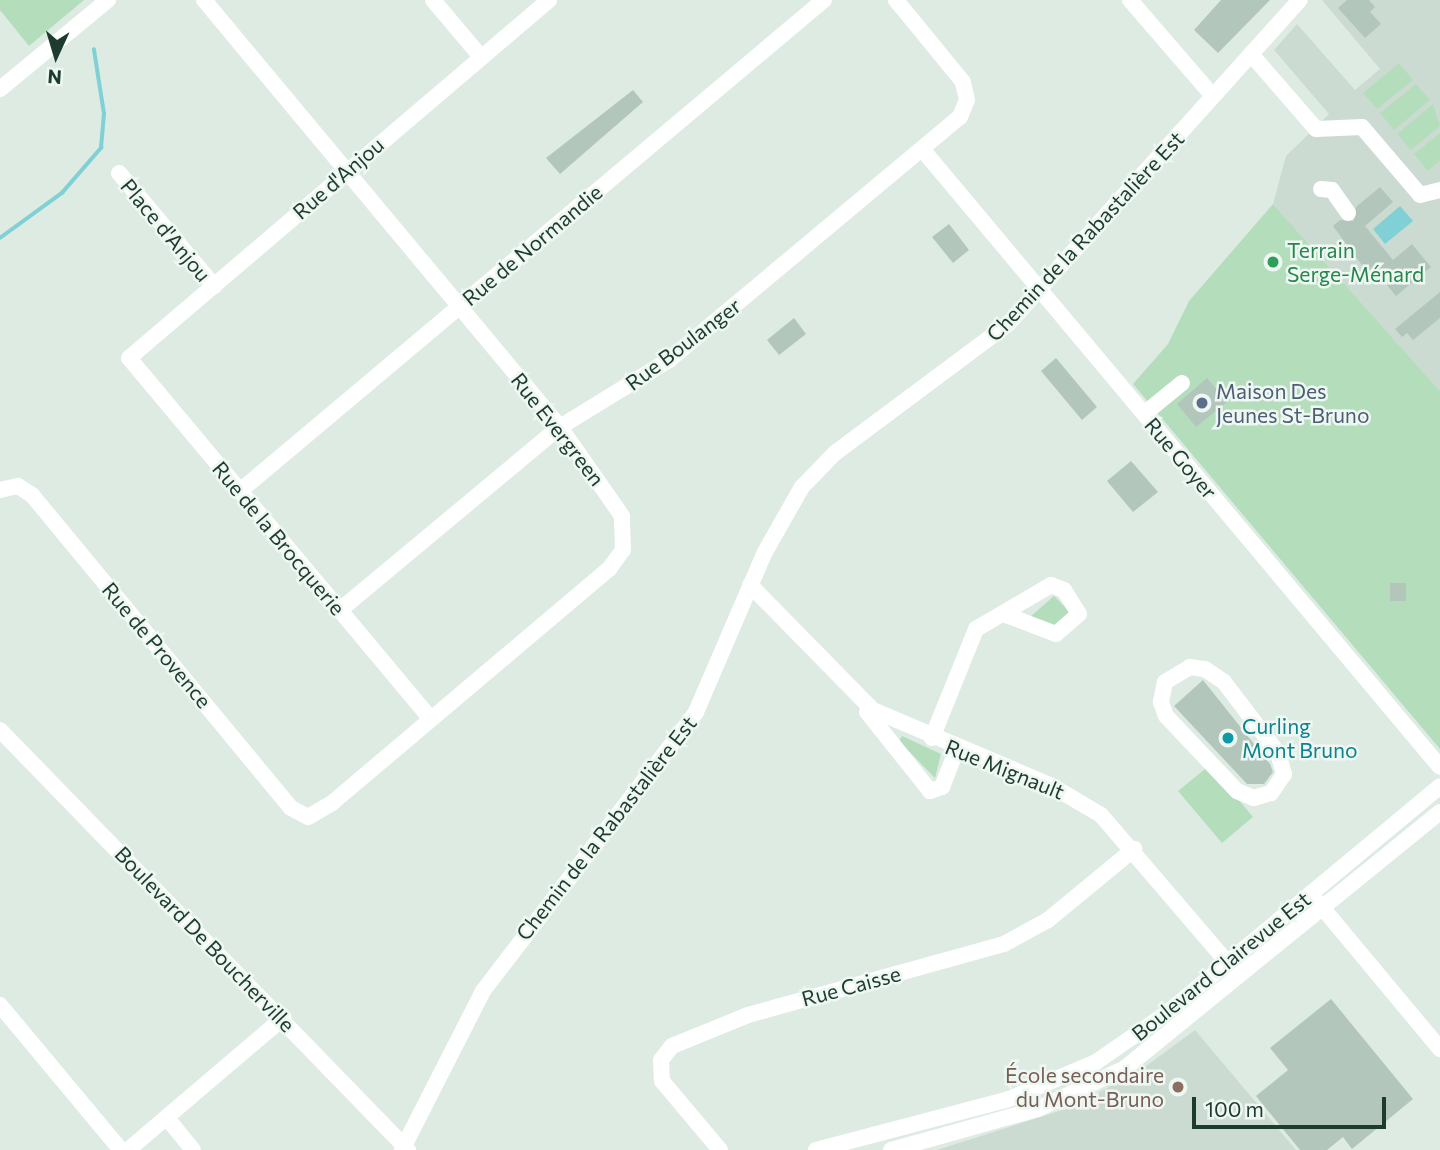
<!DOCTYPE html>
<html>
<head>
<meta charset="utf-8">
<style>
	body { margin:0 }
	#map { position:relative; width:1440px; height:1150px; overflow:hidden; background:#ddebe3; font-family:Commissioner,sans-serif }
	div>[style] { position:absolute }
	.built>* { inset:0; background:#cbdbd2 }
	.green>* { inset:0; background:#b4debb }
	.water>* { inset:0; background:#80d0d5 }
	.stream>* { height:3.5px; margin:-1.75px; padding:0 1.75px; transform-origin:1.75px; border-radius:1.75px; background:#80d0d5 }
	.building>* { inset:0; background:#b3c6bc }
	.minor>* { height:16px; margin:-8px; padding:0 8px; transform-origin:8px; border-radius:8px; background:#fff }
	.dots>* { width:19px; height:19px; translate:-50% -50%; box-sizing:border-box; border:4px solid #eef7f2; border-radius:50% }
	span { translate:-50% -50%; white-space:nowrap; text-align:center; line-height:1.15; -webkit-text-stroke:5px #eef7f2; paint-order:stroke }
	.street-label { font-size:21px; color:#1e3b30 }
	.leisure-label { font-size:21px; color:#27864d }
	.left { translate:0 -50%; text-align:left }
	.service-label { font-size:21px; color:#4e5e75 }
	.culture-label { font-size:21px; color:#0d838f }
	.education-label { font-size:21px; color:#785e54 }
	.right { translate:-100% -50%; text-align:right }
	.north { position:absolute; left:21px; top:21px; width:70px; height:70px; -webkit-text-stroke:5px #eef7f2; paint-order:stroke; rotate:184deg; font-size:19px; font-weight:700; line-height:28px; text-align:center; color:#1e3b30 }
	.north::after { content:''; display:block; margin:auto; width:24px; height:32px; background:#1e3b30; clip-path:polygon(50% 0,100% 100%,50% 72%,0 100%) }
	.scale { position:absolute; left:1192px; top:1097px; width:194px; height:32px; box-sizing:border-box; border:4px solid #1e3b30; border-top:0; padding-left:9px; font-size:21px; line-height:24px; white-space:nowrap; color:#1e3b30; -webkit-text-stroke:5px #eef7f2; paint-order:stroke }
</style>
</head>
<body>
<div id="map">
	<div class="built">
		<i style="clip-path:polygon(1322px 0,1440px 0,1440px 391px,1273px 204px,1286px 156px,1329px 114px,1274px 50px,1297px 24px,1355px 90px,1380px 69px)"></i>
		<i style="clip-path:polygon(1195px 1030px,1296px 1150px,937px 1150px,1075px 1106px,1146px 1066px)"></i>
	</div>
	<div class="green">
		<i style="clip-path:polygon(0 0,84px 0,29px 46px,0 10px)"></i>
		<i style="clip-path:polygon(1399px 63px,1413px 80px,1377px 109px,1363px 93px)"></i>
		<i style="clip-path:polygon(1416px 84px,1430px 100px,1394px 130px,1380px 113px)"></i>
		<i style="clip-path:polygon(1433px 104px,1440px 126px,1411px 150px,1397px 134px)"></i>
		<i style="clip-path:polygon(1440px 133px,1440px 160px,1428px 171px,1414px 154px)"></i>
		<i style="clip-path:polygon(1273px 204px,1440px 391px,1440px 749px,1133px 384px,1168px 344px,1189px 301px)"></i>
		<i style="clip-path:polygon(1054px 596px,1070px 612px,1056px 626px,1030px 617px)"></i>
		<i style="clip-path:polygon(902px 736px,941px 754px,935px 778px,899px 741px)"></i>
		<i style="clip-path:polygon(1210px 765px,1253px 817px,1222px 843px,1178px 791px)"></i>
	</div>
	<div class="water">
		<i style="clip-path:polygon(1400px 206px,1413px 221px,1385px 244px,1373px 229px)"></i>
	</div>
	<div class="stream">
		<i style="left:0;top:238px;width:77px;rotate:-36deg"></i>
		<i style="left:62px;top:193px;width:60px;rotate:-49.1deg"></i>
		<i style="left:101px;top:148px;width:34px;rotate:-85deg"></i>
		<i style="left:104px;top:114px;width:65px;rotate:-98.9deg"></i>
	</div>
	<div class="building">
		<i style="clip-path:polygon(1221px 0,1270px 0,1218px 53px,1194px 30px)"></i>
		<i style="clip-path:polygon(1347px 0,1369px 0,1375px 7px,1370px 12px,1381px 24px,1365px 38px,1338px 8px)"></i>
		<i style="clip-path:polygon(633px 90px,643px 102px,560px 174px,546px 158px)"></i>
		<i style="clip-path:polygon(1380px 187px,1393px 202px,1365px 226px,1393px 260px,1412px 244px,1431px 267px,1396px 296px,1376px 272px,1370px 276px,1333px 226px,1340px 220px,1354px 221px,1356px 207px)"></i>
		<i style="clip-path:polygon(949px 224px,969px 250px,953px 263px,932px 237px)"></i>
		<i style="clip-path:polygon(1440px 292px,1440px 318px,1413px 340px,1407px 333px,1402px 337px,1395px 329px)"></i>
		<i style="clip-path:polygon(794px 318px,806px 334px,779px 355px,767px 340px)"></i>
		<i style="clip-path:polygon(1056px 358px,1097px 407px,1082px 420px,1041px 371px)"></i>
		<i style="clip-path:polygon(1207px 378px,1227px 402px,1196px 427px,1177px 404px)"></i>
		<i style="clip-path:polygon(1131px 461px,1158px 492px,1133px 512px,1107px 481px)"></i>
		<i style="clip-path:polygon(1390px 583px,1406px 583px,1406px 601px,1390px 601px)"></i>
		<i style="clip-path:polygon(1203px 680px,1270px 764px,1273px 772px,1264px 784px,1247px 784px,1174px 706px)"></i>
		<i style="clip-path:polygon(1331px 999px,1413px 1099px,1352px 1149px,1343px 1137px,1327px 1150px,1300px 1150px,1256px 1096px,1288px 1070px,1270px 1048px)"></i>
	</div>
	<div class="minor">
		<i style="left:433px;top:0;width:75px;rotate:49.9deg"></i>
		<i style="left:1130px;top:0;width:127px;rotate:49.2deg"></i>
		<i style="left:1251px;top:54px;width:99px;rotate:49.1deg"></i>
		<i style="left:1316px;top:129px;width:46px;rotate:-2.5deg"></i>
		<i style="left:1362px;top:127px;width:89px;rotate:49.5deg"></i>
		<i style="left:1420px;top:195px;width:21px;rotate:-14deg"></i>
		<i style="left:0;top:89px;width:140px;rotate:-39.5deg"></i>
		<i style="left:922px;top:149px;width:806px;rotate:50.03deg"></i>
		<i style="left:119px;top:173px;width:148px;rotate:49.9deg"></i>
		<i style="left:1321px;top:189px;width:11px;rotate:5deg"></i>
		<i style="left:1332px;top:190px;width:28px;rotate:55deg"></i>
		<i style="left:1144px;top:414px;width:49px;rotate:-39.2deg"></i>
		<i style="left:0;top:490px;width:18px;rotate:-13deg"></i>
		<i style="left:18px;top:486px;width:17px;rotate:33deg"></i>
		<i style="left:32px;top:495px;width:406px;rotate:50.4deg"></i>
		<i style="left:291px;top:808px;width:19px;rotate:28deg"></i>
		<i style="left:308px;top:817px;width:28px;rotate:-30deg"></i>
		<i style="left:332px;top:803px;width:363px;rotate:-40.2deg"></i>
		<i style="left:609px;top:569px;width:24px;rotate:-54deg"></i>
		<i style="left:623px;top:550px;width:34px;rotate:-92deg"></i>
		<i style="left:622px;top:516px;width:108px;rotate:-124.9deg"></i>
		<i style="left:560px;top:427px;width:556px;rotate:-129.82deg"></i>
		<i style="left:240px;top:491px;width:763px;rotate:-40.06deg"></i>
		<i style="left:750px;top:585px;width:175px;rotate:45.5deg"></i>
		<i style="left:873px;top:710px;width:194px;rotate:23deg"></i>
		<i style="left:1052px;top:786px;width:57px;rotate:30.6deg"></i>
		<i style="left:1101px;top:815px;width:203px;rotate:49.4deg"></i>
		<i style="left:340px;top:610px;width:286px;rotate:-39.8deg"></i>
		<i style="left:560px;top:427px;width:128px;rotate:-31.6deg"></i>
		<i style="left:669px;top:360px;width:379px;rotate:-39.9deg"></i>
		<i style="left:960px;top:117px;width:18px;rotate:-68deg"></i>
		<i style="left:967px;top:100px;width:18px;rotate:-103deg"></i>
		<i style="left:963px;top:82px;width:106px;rotate:-129.3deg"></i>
		<i style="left:1190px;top:667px;width:15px;rotate:8deg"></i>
		<i style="left:1205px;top:669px;width:23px;rotate:34deg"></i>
		<i style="left:1224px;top:682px;width:89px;rotate:52.7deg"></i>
		<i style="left:1278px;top:753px;width:22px;rotate:74deg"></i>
		<i style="left:1284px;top:774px;width:23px;rotate:124deg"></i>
		<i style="left:1271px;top:793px;width:18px;rotate:164deg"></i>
		<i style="left:1254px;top:798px;width:18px;rotate:-158deg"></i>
		<i style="left:1237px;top:791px;width:103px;rotate:-133.4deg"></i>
		<i style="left:1166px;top:716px;width:15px;rotate:-110deg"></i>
		<i style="left:1161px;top:702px;width:20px;rotate:-79deg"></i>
		<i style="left:1165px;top:682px;width:29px;rotate:-31deg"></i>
		<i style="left:867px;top:712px;width:101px;rotate:51.4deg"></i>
		<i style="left:930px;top:791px;width:13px;rotate:-18deg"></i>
		<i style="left:942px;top:787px;width:41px;rotate:-68.5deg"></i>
		<i style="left:430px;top:718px;width:469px;rotate:-129.9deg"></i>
		<i style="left:129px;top:358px;width:552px;rotate:-40.44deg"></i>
		<i style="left:0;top:730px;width:586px;rotate:45.83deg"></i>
		<i style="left:932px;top:738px;width:118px;rotate:-68deg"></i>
		<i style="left:976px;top:629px;width:87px;rotate:-30.4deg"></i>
		<i style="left:1051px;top:585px;width:14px;rotate:21deg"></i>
		<i style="left:1064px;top:590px;width:28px;rotate:58deg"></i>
		<i style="left:1079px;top:614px;width:30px;rotate:139deg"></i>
		<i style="left:1056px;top:634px;width:53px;rotate:-159.2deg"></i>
		<i style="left:1316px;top:900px;width:194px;rotate:50.2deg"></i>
		<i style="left:0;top:1005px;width:189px;rotate:50.2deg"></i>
		<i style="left:167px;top:1118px;width:41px;rotate:50.9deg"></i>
		<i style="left:128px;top:1150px;width:204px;rotate:-40.4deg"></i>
		<i style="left:402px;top:1150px;width:178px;rotate:-63deg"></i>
		<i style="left:483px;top:991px;width:351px;rotate:-52.6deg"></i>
		<i style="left:696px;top:712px;width:174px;rotate:-66.7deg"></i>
		<i style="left:765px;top:552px;width:75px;rotate:-60.4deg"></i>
		<i style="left:802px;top:487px;width:47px;rotate:-45.9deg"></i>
		<i style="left:835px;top:453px;width:216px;rotate:-36.7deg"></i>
		<i style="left:1008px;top:324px;width:436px;rotate:-48deg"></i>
		<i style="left:720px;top:1150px;width:90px;rotate:-130deg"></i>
		<i style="left:662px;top:1081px;width:21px;rotate:-93deg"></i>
		<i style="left:661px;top:1060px;width:18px;rotate:-52deg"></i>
		<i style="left:672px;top:1046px;width:82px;rotate:-22.2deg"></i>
		<i style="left:748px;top:1015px;width:266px;rotate:-15.5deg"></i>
		<i style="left:1004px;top:944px;width:50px;rotate:-28.6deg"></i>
		<i style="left:1048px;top:920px;width:112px;rotate:-39.5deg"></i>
		<i style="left:816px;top:1150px;width:200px;rotate:-14.8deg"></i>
		<i style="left:1009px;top:1099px;width:95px;rotate:-23deg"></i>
		<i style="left:1096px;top:1062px;width:86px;rotate:-34.6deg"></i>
		<i style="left:1167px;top:1013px;width:355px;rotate:-39.7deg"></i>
		<i style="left:891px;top:1150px;width:153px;rotate:-15.6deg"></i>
		<i style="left:1038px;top:1109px;width:96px;rotate:-25.2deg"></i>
		<i style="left:1125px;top:1068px;width:406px;rotate:-39.1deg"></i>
	</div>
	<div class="dots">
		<i style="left:1273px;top:262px;background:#2e9e5b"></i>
		<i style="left:1202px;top:403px;background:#5c6f8a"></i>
		<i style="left:1228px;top:738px;background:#0f9aa8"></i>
		<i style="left:1178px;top:1087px;background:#8d6e63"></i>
	</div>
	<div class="street-label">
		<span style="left:338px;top:178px;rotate:-41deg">Rue d'Anjou</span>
		<span style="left:166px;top:230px;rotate:50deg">Place d'Anjou</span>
		<span style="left:1085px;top:236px;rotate:-47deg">Chemin de la Rabastalière Est</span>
		<span style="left:532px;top:245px;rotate:-40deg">Rue de Normandie</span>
		<span style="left:683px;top:344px;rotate:-37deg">Rue Boulanger</span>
		<span style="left:558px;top:429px;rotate:52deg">Rue Evergreen</span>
		<span style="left:1181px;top:458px;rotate:50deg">Rue Goyer</span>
		<span style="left:279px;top:538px;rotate:50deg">Rue de la Brocquerie</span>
		<span style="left:157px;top:645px;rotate:50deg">Rue de Provence</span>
		<span style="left:1005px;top:769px;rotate:22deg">Rue Mignault</span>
		<span style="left:606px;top:828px;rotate:-52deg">Chemin de la Rabastalière Est</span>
		<span style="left:205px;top:939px;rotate:46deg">Boulevard De Boucherville</span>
		<span style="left:1221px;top:966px;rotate:-39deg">Boulevard Clairevue Est</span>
		<span style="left:851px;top:986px;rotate:-15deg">Rue Caisse</span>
	</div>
	<div class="leisure-label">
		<span class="left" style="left:1287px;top:262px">Terrain<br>Serge-Ménard</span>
	</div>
	<div class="service-label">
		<span class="left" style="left:1216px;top:403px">Maison Des<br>Jeunes St-Bruno</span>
	</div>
	<div class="culture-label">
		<span class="left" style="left:1242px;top:738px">Curling<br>Mont Bruno</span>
	</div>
	<div class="education-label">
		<span class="right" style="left:1164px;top:1087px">École secondaire<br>du Mont-Bruno</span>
	</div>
	<div class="north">N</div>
	<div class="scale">100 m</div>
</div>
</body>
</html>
